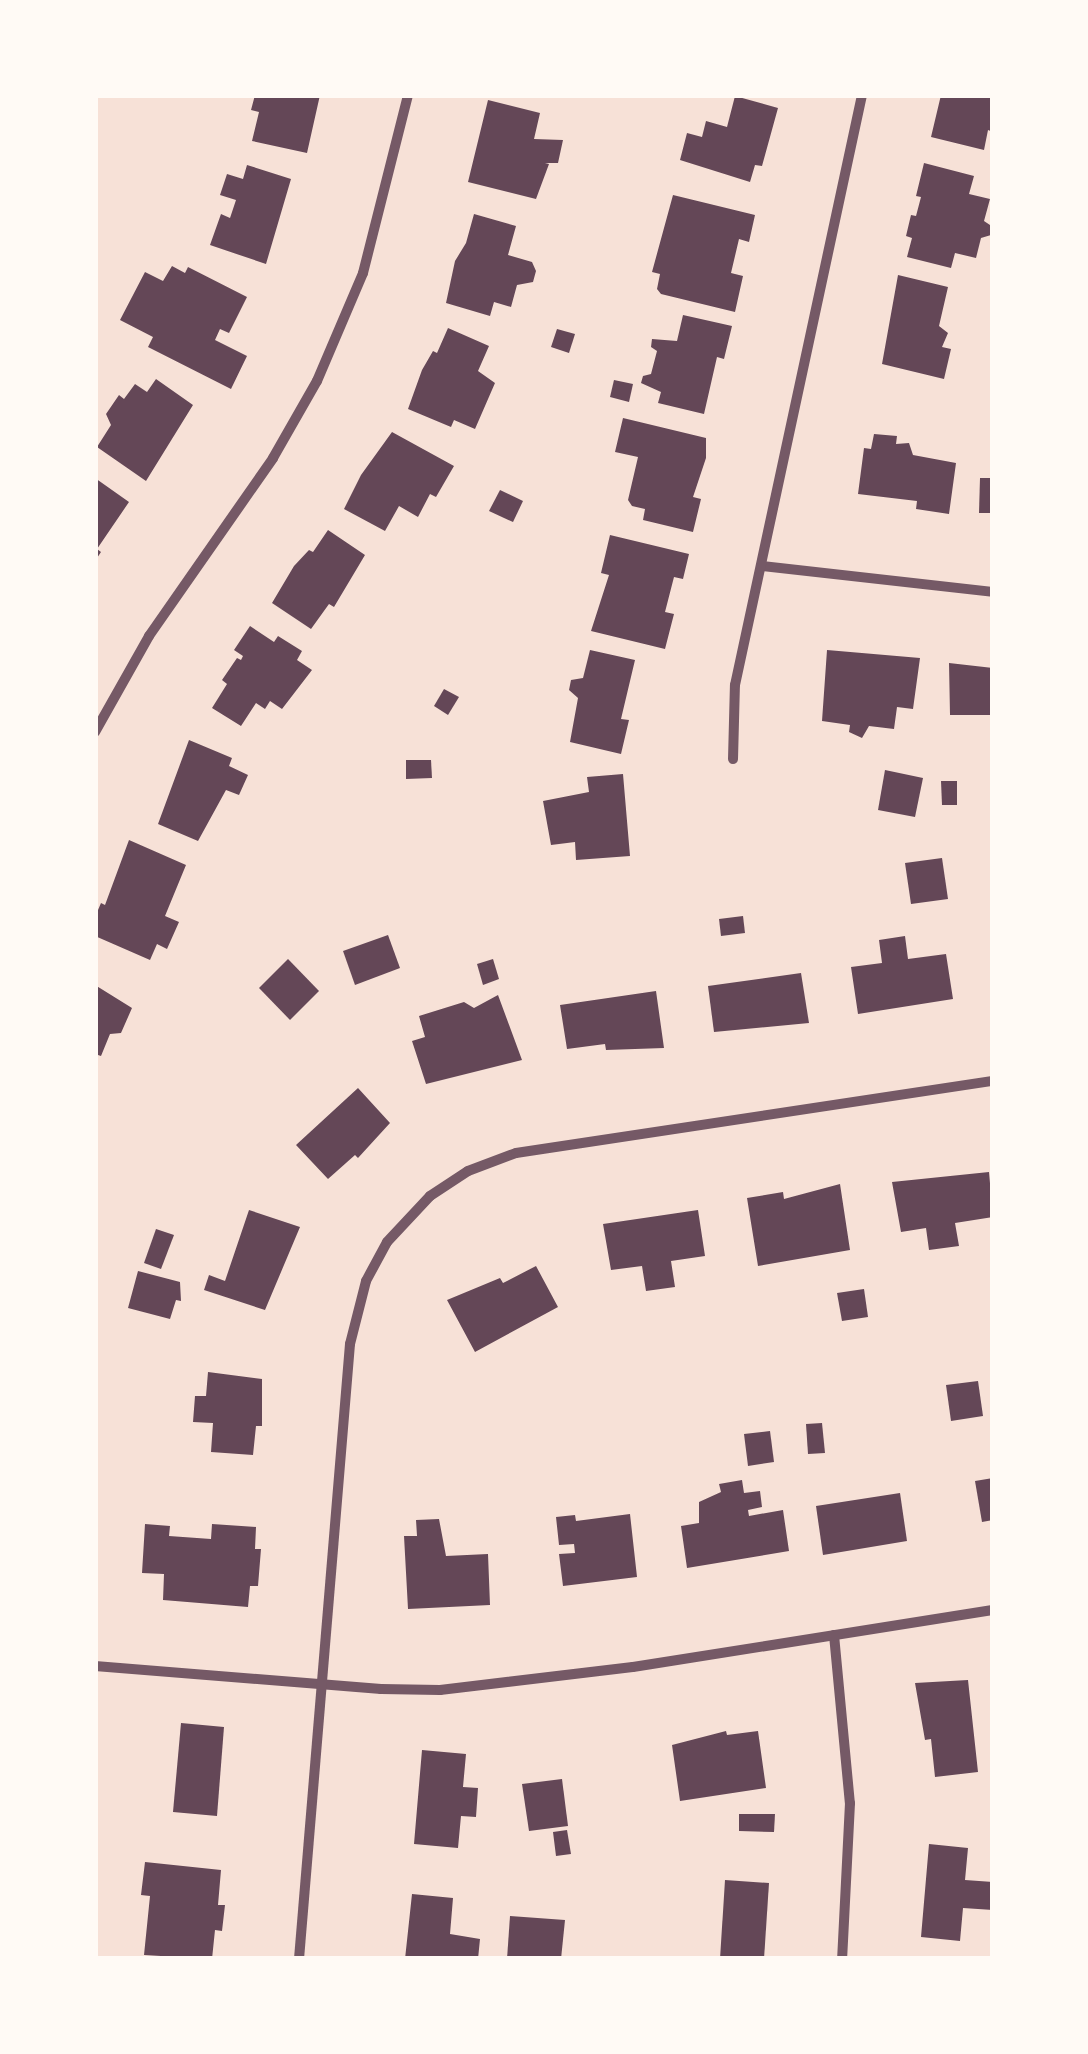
<!DOCTYPE html>
<html>
<head>
<meta charset="utf-8">
<style>
	body { margin:0 }
	#map { position:relative; width:1088px; height:2054px; overflow:hidden; background:#f7e1d7; font-family:"Exo 2",sans-serif }
	div>[style] { position:absolute }
	.building>* { inset:0; background:#644757 }
	.minor>* { height:10px; margin:-5px; padding:0 5px; transform-origin:5px; border-radius:5px; background:#755966 }
	span { translate:-50% -50%; white-space:nowrap; text-align:center; line-height:1.15; -webkit-text-stroke:8px #fffaf5; paint-order:stroke }
	.frame { position:absolute; inset:0; border:98px solid #fffaf5; pointer-events:none }
</style>
</head>
<body>
<div id="map">
	<div class="building">
		<i style="clip-path:polygon(255px 95px,320px 95px,307px 153px,252px 141px,259px 112px,251px 110px)"></i>
		<i style="clip-path:polygon(941px 95px,993px 95px,993px 132px,988px 130px,984px 150px,931px 137px)"></i>
		<i style="clip-path:polygon(735px 96px,778px 108px,762px 166px,755px 165px,750px 182px,680px 160px,687px 133px,702px 137px,706px 121px,727px 127px)"></i>
		<i style="clip-path:polygon(488px 100px,540px 113px,534px 139px,563px 140px,558px 163px,545px 163px,549px 164px,536px 199px,468px 182px)"></i>
		<i style="clip-path:polygon(924px 163px,974px 176px,969px 194px,990px 199px,984px 221px,993px 227px,991px 235px,981px 238px,976px 258px,955px 253px,951px 268px,907px 257px,912px 238px,906px 236px,911px 215px,916px 216px,921px 197px,916px 196px)"></i>
		<i style="clip-path:polygon(247px 165px,291px 179px,266px 264px,210px 245px,221px 214px,230px 218px,236px 200px,220px 195px,227px 174px,243px 179px)"></i>
		<i style="clip-path:polygon(673px 195px,755px 215px,749px 242px,739px 239px,731px 273px,743px 276px,735px 312px,661px 294px,657px 289px,660px 274px,652px 272px)"></i>
		<i style="clip-path:polygon(474px 214px,516px 226px,508px 255px,532px 262px,536px 271px,533px 282px,517px 285px,511px 307px,494px 302px,490px 316px,446px 303px,455px 261px,466px 243px)"></i>
		<i style="clip-path:polygon(172px 266px,185px 273px,188px 267px,247px 297px,229px 333px,220px 329px,215px 340px,247px 356px,231px 389px,148px 347px,153px 337px,120px 320px,145px 272px,163px 281px)"></i>
		<i style="clip-path:polygon(898px 275px,948px 287px,939px 326px,948px 333px,942px 347px,951px 349px,944px 379px,882px 364px)"></i>
		<i style="clip-path:polygon(683px 315px,732px 326px,724px 359px,717px 357px,704px 414px,658px 403px,661px 392px,641px 383px,643px 376px,651px 374px,657px 351px,651px 347px,652px 339px,677px 341px)"></i>
		<i style="clip-path:polygon(448px 328px,489px 346px,478px 371px,495px 383px,475px 429px,454px 420px,451px 427px,408px 409px,422px 370px,433px 351px,437px 353px)"></i>
		<i style="clip-path:polygon(557px 329px,575px 334px,569px 353px,551px 347px)"></i>
		<i style="clip-path:polygon(156px 379px,193px 405px,146px 481px,97px 447px,111px 425px,106px 414px,119px 395px,124px 399px,135px 384px,147px 392px)"></i>
		<i style="clip-path:polygon(614px 380px,633px 384px,629px 402px,610px 397px)"></i>
		<i style="clip-path:polygon(623px 418px,706px 438px,706px 458px,693px 497px,701px 499px,693px 532px,643px 520px,645px 509px,632px 506px,628px 500px,638px 457px,615px 452px)"></i>
		<i style="clip-path:polygon(392px 432px,454px 466px,436px 497px,430px 494px,418px 517px,399px 506px,385px 531px,344px 509px,361px 475px)"></i>
		<i style="clip-path:polygon(874px 434px,897px 436px,896px 444px,909px 443px,913px 455px,956px 463px,949px 514px,916px 509px,917px 501px,858px 494px,864px 448px,871px 449px)"></i>
		<i style="clip-path:polygon(95px 478px,129px 502px,97px 549px,101px 552px,95px 561px)"></i>
		<i style="clip-path:polygon(980px 478px,993px 478px,993px 513px,979px 513px)"></i>
		<i style="clip-path:polygon(500px 490px,523px 501px,513px 522px,489px 511px)"></i>
		<i style="clip-path:polygon(328px 530px,365px 555px,334px 607px,329px 604px,311px 629px,272px 603px,294px 566px,309px 550px,313px 552px)"></i>
		<i style="clip-path:polygon(610px 535px,689px 554px,683px 579px,674px 577px,665px 612px,674px 614px,665px 649px,591px 631px,609px 575px,601px 573px)"></i>
		<i style="clip-path:polygon(250px 626px,274px 642px,278px 636px,302px 651px,297px 660px,312px 670px,282px 709px,270px 701px,265px 709px,256px 703px,241px 726px,212px 708px,227px 684px,222px 680px,237px 658px,241px 660px,243px 656px,234px 650px)"></i>
		<i style="clip-path:polygon(590px 650px,635px 660px,621px 719px,629px 720px,621px 754px,570px 742px,578px 698px,569px 690px,571px 680px,583px 678px)"></i>
		<i style="clip-path:polygon(827px 650px,920px 658px,913px 709px,897px 707px,894px 729px,869px 726px,862px 738px,849px 732px,850px 725px,822px 721px)"></i>
		<i style="clip-path:polygon(949px 663px,993px 668px,993px 722px,990px 715px,950px 715px)"></i>
		<i style="clip-path:polygon(444px 689px,459px 697px,448px 715px,434px 706px)"></i>
		<i style="clip-path:polygon(189px 740px,232px 758px,229px 766px,248px 775px,239px 795px,226px 790px,198px 841px,158px 824px)"></i>
		<i style="clip-path:polygon(406px 760px,431px 760px,432px 778px,406px 779px)"></i>
		<i style="clip-path:polygon(885px 770px,923px 778px,915px 817px,878px 810px)"></i>
		<i style="clip-path:polygon(623px 774px,630px 856px,576px 860px,575px 842px,551px 845px,543px 801px,589px 792px,587px 777px)"></i>
		<i style="clip-path:polygon(941px 781px,957px 781px,957px 805px,942px 805px)"></i>
		<i style="clip-path:polygon(129px 840px,186px 865px,165px 916px,179px 922px,167px 949px,157px 944px,150px 960px,95px 936px,95px 917px,101px 903px,105px 905px)"></i>
		<i style="clip-path:polygon(942px 858px,948px 899px,911px 904px,905px 863px)"></i>
		<i style="clip-path:polygon(743px 916px,745px 933px,721px 936px,719px 919px)"></i>
		<i style="clip-path:polygon(388px 935px,400px 968px,355px 985px,343px 951px)"></i>
		<i style="clip-path:polygon(905px 936px,908px 959px,946px 954px,953px 999px,858px 1014px,851px 967px,882px 963px,879px 940px)"></i>
		<i style="clip-path:polygon(288px 959px,319px 991px,290px 1020px,259px 988px)"></i>
		<i style="clip-path:polygon(493px 959px,499px 979px,483px 985px,477px 964px)"></i>
		<i style="clip-path:polygon(801px 973px,809px 1023px,714px 1032px,708px 986px)"></i>
		<i style="clip-path:polygon(95px 985px,132px 1008px,121px 1033px,110px 1034px,101px 1056px,95px 1054px)"></i>
		<i style="clip-path:polygon(656px 991px,664px 1048px,606px 1050px,605px 1044px,567px 1049px,560px 1005px)"></i>
		<i style="clip-path:polygon(498px 995px,522px 1060px,426px 1084px,412px 1041px,425px 1037px,419px 1016px,464px 1002px,474px 1008px)"></i>
		<i style="clip-path:polygon(358px 1088px,390px 1123px,358px 1158px,355px 1155px,328px 1179px,296px 1145px)"></i>
		<i style="clip-path:polygon(989px 1172px,993px 1217px,955px 1223px,959px 1246px,929px 1250px,926px 1228px,901px 1232px,892px 1182px)"></i>
		<i style="clip-path:polygon(840px 1184px,850px 1250px,758px 1266px,747px 1198px,783px 1192px,784px 1199px)"></i>
		<i style="clip-path:polygon(249px 1210px,300px 1227px,265px 1310px,204px 1290px,209px 1275px,225px 1281px)"></i>
		<i style="clip-path:polygon(698px 1210px,705px 1256px,671px 1261px,675px 1287px,646px 1291px,642px 1266px,611px 1270px,603px 1224px)"></i>
		<i style="clip-path:polygon(156px 1229px,174px 1235px,161px 1269px,144px 1263px)"></i>
		<i style="clip-path:polygon(536px 1266px,558px 1307px,475px 1352px,447px 1300px,500px 1278px,503px 1283px)"></i>
		<i style="clip-path:polygon(138px 1271px,180px 1282px,181px 1301px,176px 1300px,170px 1319px,128px 1308px)"></i>
		<i style="clip-path:polygon(864px 1289px,868px 1317px,842px 1321px,837px 1293px)"></i>
		<i style="clip-path:polygon(208px 1372px,262px 1379px,262px 1426px,256px 1426px,253px 1455px,211px 1452px,213px 1423px,193px 1422px,195px 1396px,206px 1396px)"></i>
		<i style="clip-path:polygon(978px 1381px,983px 1416px,951px 1421px,946px 1385px)"></i>
		<i style="clip-path:polygon(822px 1423px,825px 1453px,808px 1454px,806px 1424px)"></i>
		<i style="clip-path:polygon(770px 1431px,774px 1462px,748px 1466px,744px 1434px)"></i>
		<i style="clip-path:polygon(993px 1478px,993px 1520px,982px 1522px,975px 1481px)"></i>
		<i style="clip-path:polygon(742px 1480px,744px 1493px,760px 1491px,762px 1507px,748px 1510px,749px 1516px,783px 1510px,789px 1551px,687px 1568px,681px 1526px,699px 1523px,699px 1502px,721px 1492px,719px 1484px)"></i>
		<i style="clip-path:polygon(900px 1493px,907px 1541px,823px 1555px,816px 1506px)"></i>
		<i style="clip-path:polygon(630px 1514px,637px 1577px,563px 1586px,559px 1554px,575px 1553px,574px 1544px,559px 1545px,556px 1517px,575px 1515px,576px 1521px)"></i>
		<i style="clip-path:polygon(439px 1519px,446px 1556px,488px 1554px,490px 1605px,408px 1609px,404px 1536px,417px 1536px,416px 1520px)"></i>
		<i style="clip-path:polygon(145px 1524px,170px 1526px,169px 1536px,211px 1539px,212px 1524px,256px 1527px,255px 1549px,261px 1549px,258px 1586px,250px 1586px,248px 1607px,163px 1600px,164px 1574px,142px 1573px)"></i>
		<i style="clip-path:polygon(968px 1680px,978px 1772px,935px 1777px,931px 1739px,925px 1740px,915px 1683px)"></i>
		<i style="clip-path:polygon(181px 1723px,224px 1727px,217px 1816px,173px 1812px)"></i>
		<i style="clip-path:polygon(726px 1731px,727px 1735px,758px 1731px,766px 1788px,680px 1801px,672px 1745px)"></i>
		<i style="clip-path:polygon(422px 1750px,466px 1754px,463px 1787px,478px 1788px,476px 1817px,461px 1816px,458px 1848px,414px 1844px)"></i>
		<i style="clip-path:polygon(562px 1779px,568px 1826px,529px 1831px,522px 1784px)"></i>
		<i style="clip-path:polygon(739px 1814px,775px 1814px,774px 1832px,739px 1831px)"></i>
		<i style="clip-path:polygon(567px 1830px,571px 1854px,556px 1856px,553px 1832px)"></i>
		<i style="clip-path:polygon(929px 1844px,968px 1848px,965px 1880px,993px 1882px,993px 1910px,963px 1908px,960px 1941px,921px 1937px)"></i>
		<i style="clip-path:polygon(145px 1862px,221px 1870px,218px 1905px,225px 1905px,222px 1931px,215px 1930px,212px 1959px,144px 1955px,150px 1896px,141px 1895px)"></i>
		<i style="clip-path:polygon(725px 1880px,769px 1883px,764px 1959px,720px 1959px)"></i>
		<i style="clip-path:polygon(412px 1894px,453px 1898px,450px 1934px,480px 1939px,478px 1959px,405px 1959px)"></i>
		<i style="clip-path:polygon(510px 1916px,565px 1920px,561px 1959px,507px 1959px)"></i>
	</div>
	<div class="minor">
		<i style="left:762px;top:566px;width:232px;rotate:6.4deg"></i>
		<i style="left:95px;top:732px;width:110px;rotate:-60.6deg"></i>
		<i style="left:149px;top:636px;width:217px;rotate:-55.1deg"></i>
		<i style="left:273px;top:458px;width:89px;rotate:-60.3deg"></i>
		<i style="left:317px;top:381px;width:117px;rotate:-66.9deg"></i>
		<i style="left:363px;top:273px;width:184px;rotate:-75.8deg"></i>
		<i style="left:733px;top:759px;width:74px;rotate:-88.5deg"></i>
		<i style="left:735px;top:685px;width:604px;rotate:-77.85deg"></i>
		<i style="left:834px;top:1635px;width:169px;rotate:84.6deg"></i>
		<i style="left:850px;top:1803px;width:156px;rotate:92.9deg"></i>
		<i style="left:95px;top:1666px;width:287px;rotate:4.6deg"></i>
		<i style="left:381px;top:1689px;width:59px;rotate:1deg"></i>
		<i style="left:440px;top:1690px;width:194px;rotate:-6.8deg"></i>
		<i style="left:633px;top:1667px;width:364px;rotate:-9deg"></i>
		<i style="left:299px;top:1959px;width:617px;rotate:-85.26deg"></i>
		<i style="left:350px;top:1344px;width:65px;rotate:-75.7deg"></i>
		<i style="left:366px;top:1281px;width:44px;rotate:-61.7deg"></i>
		<i style="left:387px;top:1242px;width:63px;rotate:-46.9deg"></i>
		<i style="left:430px;top:1196px;width:45px;rotate:-33.3deg"></i>
		<i style="left:468px;top:1171px;width:51px;rotate:-20.6deg"></i>
		<i style="left:516px;top:1153px;width:482px;rotate:-8.6deg"></i>
	</div>
	<div class="frame"></div>
</div>
</body>
</html>
